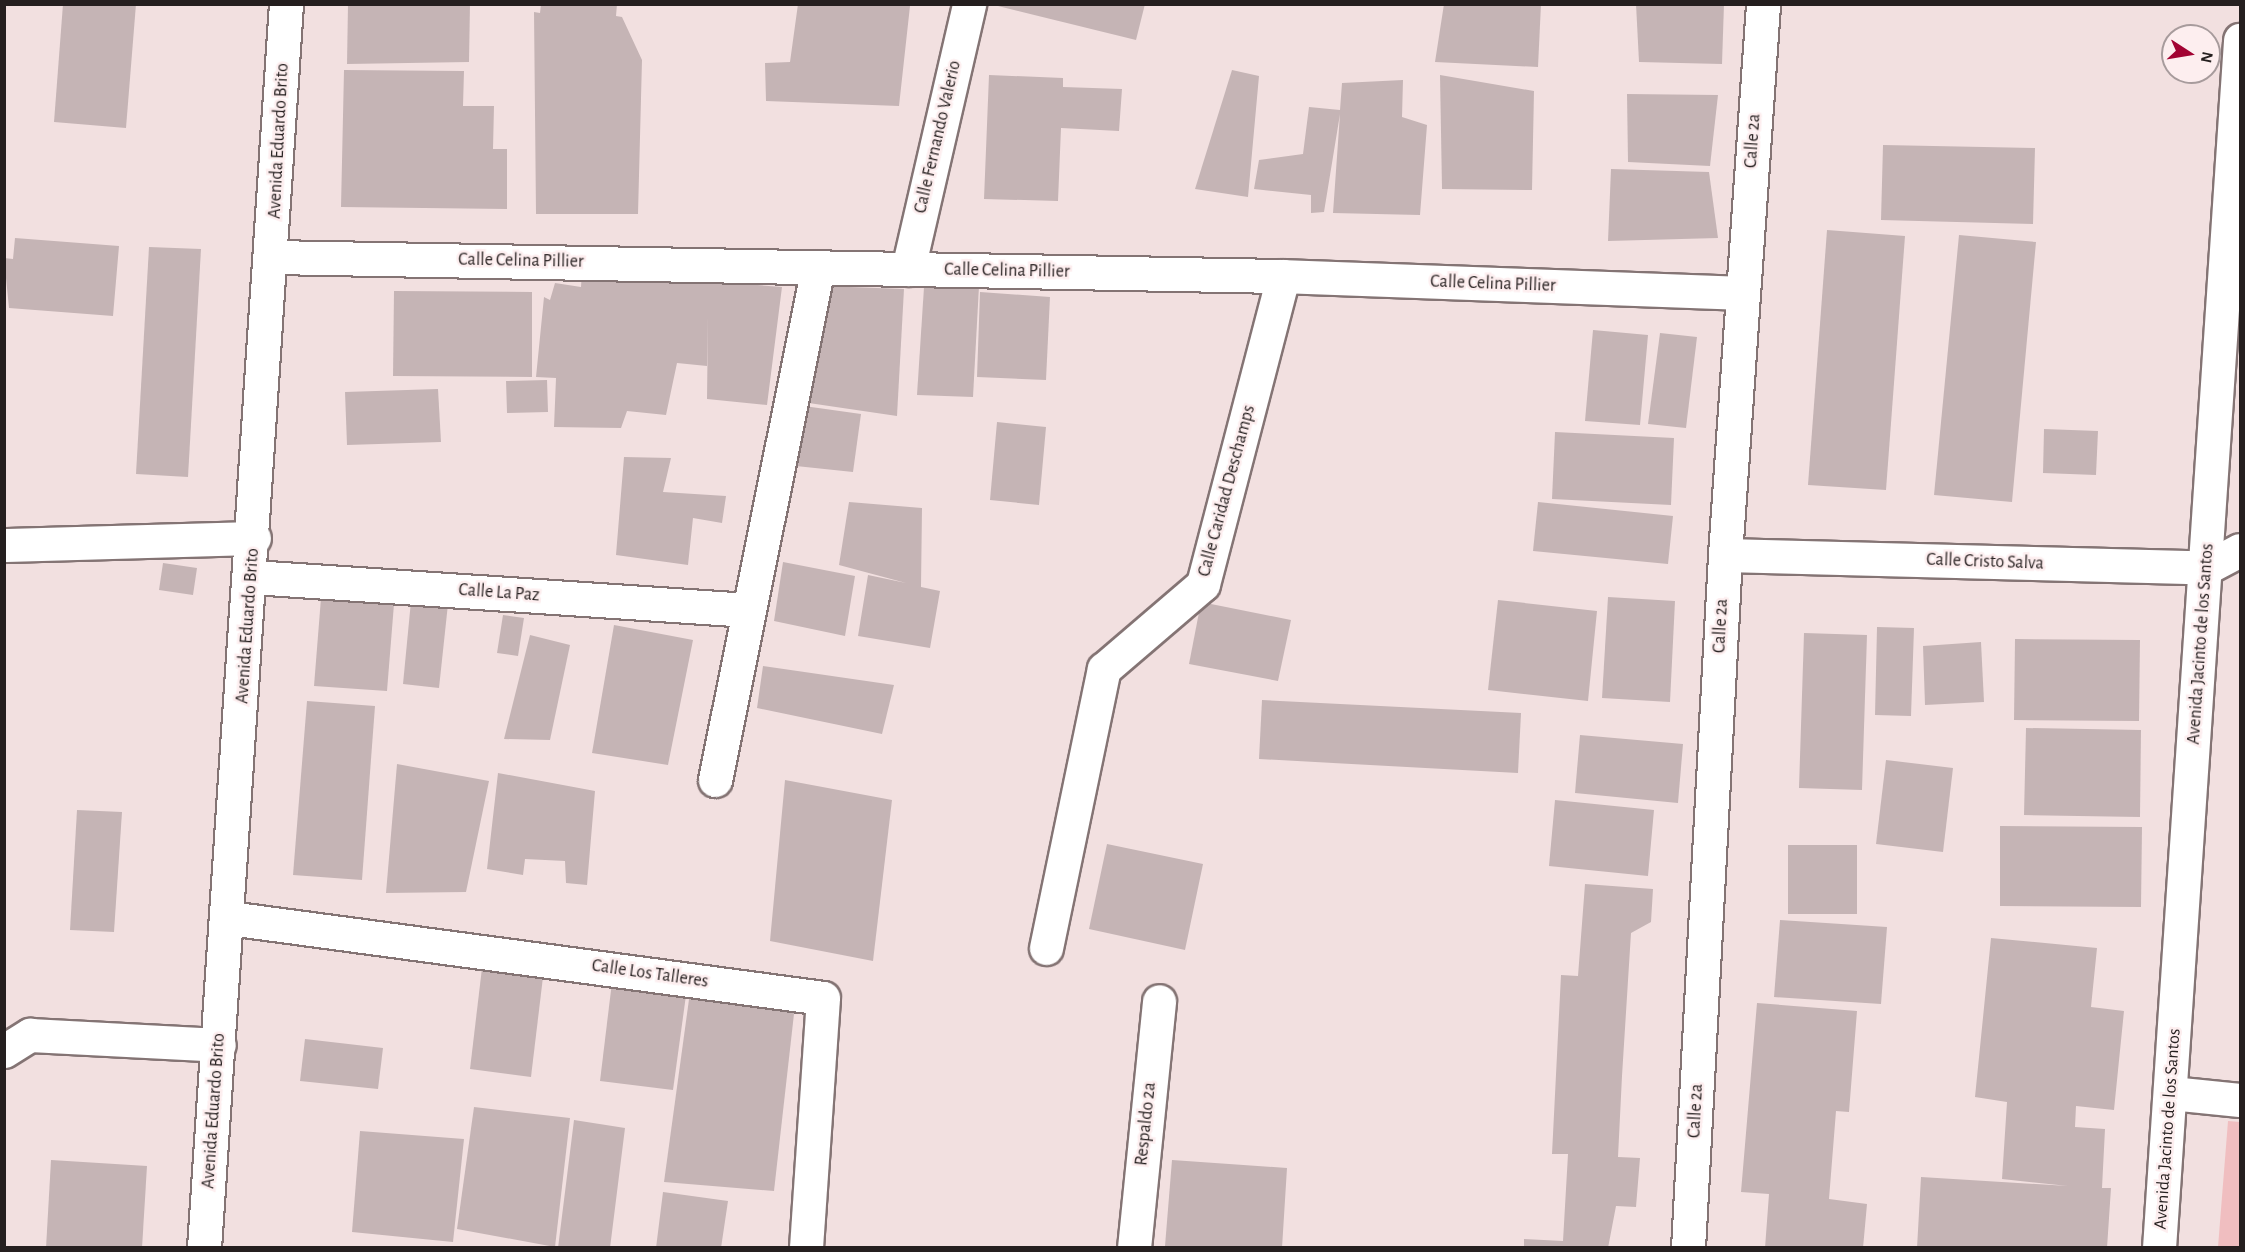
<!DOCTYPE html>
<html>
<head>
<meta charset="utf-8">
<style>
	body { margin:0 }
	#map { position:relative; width:2245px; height:1252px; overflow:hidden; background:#f2e0e0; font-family:"Alegreya Sans",sans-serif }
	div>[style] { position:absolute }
	.green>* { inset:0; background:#f0bec0 }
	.building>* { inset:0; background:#c5b4b5 }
	.roads { filter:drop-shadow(2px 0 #847474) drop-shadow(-2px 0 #847474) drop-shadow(0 2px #847474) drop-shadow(0 -2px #847474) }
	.minor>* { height:33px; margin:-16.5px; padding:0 16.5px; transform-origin:16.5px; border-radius:16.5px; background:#fff }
	.major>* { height:33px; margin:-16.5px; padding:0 16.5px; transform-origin:16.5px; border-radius:16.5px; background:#fff }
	span { translate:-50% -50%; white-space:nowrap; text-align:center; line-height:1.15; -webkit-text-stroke:5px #fdeeef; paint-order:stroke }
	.street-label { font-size:18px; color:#251f1f }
	.frame { position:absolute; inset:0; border:6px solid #251f1f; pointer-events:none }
	.north { position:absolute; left:2161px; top:24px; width:60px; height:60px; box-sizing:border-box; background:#fdeeef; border:2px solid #a79b9c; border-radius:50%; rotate:102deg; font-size:16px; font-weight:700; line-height:24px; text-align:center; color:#251f1f }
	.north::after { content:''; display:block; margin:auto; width:21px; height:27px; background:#a20333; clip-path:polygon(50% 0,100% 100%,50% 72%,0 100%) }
</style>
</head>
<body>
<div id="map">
	<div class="green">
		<i style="clip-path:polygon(2228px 1121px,2240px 1122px,2240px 1247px,2218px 1247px)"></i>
	</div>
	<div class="building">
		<i style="clip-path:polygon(63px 4px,136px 4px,126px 128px,54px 122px)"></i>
		<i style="clip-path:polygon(348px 4px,470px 4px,469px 62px,347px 64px)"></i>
		<i style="clip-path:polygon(541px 4px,617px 4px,616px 16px,622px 17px,642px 60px,638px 214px,536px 214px,534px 12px,540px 13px)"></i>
		<i style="clip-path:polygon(798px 4px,910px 6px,899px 106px,766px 101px,765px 63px,790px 62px)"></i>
		<i style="clip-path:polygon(990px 4px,1145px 4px,1136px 40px)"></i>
		<i style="clip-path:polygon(1444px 4px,1541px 4px,1538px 67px,1435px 62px)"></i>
		<i style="clip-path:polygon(1636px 4px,1724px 4px,1722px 64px,1639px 62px)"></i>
		<i style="clip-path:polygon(344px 70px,464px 71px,463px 106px,494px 106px,493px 149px,507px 149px,507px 209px,341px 207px)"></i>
		<i style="clip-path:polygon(1232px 70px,1259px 76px,1248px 197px,1195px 189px)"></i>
		<i style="clip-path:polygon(989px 75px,1063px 78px,1063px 87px,1122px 89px,1119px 131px,1061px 128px,1058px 201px,984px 199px)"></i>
		<i style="clip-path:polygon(1440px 75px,1534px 91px,1532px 190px,1442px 189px)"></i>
		<i style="clip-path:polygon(1403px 80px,1402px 117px,1427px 125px,1420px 215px,1333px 213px,1340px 114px,1324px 212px,1311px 213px,1311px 195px,1254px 189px,1259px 160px,1303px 154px,1309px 107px,1340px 110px,1342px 83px)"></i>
		<i style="clip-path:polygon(1627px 94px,1718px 95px,1710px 166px,1628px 162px)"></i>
		<i style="clip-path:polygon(1883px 145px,2035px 148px,2033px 224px,1881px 220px)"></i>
		<i style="clip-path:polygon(1611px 169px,1709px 172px,1718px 238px,1608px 241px)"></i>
		<i style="clip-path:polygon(1827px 230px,1905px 236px,1886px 490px,1808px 485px)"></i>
		<i style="clip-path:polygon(1959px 235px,2036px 242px,2012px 502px,1934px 495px)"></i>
		<i style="clip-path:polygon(15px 238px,119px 246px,113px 316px,9px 308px,4px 258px,13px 259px)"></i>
		<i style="clip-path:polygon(149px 247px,201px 249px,188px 477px,136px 474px)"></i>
		<i style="clip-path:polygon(582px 271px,782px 287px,767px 405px,707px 399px,708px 316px,707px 366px,677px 363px,666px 415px,627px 411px,621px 428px,554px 427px,556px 378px,536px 377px,544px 297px,550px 300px,555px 283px,581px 287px)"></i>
		<i style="clip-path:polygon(822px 286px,904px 289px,897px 416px,802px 402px)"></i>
		<i style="clip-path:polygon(979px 286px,973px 397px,917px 395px,924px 287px)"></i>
		<i style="clip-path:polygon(394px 291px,532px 292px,532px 377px,393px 376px)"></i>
		<i style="clip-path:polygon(980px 292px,1050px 297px,1046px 380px,977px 377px)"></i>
		<i style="clip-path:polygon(1593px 330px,1648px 335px,1640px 425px,1585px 421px)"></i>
		<i style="clip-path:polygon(1660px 333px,1697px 337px,1686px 428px,1648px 424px)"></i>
		<i style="clip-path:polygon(547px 380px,548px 412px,507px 413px,506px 381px)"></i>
		<i style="clip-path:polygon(438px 389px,441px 442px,347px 445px,345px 392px)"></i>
		<i style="clip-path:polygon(804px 406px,861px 414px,853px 472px,796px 466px)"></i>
		<i style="clip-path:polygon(997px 422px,1046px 427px,1039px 505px,990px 500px)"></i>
		<i style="clip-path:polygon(2044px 429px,2098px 431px,2096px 475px,2043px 473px)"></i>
		<i style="clip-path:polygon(1555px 432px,1674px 438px,1671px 505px,1552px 499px)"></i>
		<i style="clip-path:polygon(624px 457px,671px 458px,663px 492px,726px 496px,722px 523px,693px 518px,688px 565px,616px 555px)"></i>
		<i style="clip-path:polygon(849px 502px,922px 508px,921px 587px,940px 591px,930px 648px,858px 636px,868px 575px,906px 583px,839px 565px)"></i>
		<i style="clip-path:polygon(1538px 502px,1673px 516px,1668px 564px,1533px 551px)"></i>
		<i style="clip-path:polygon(783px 562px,855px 576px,845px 636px,774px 621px)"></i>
		<i style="clip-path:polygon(163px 563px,197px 568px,193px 595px,159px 590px)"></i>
		<i style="clip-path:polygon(1608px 597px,1675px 601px,1670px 702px,1602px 698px)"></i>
		<i style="clip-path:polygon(321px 598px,394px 604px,387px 691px,314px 686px)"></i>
		<i style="clip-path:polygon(1498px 600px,1597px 611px,1588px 701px,1488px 690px)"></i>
		<i style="clip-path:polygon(411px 601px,448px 604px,439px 688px,403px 684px)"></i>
		<i style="clip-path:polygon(1201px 602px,1291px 620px,1278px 681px,1189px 664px)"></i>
		<i style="clip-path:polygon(503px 615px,524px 618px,518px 656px,497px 653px)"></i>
		<i style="clip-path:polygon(614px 625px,693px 640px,668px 765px,592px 753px)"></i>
		<i style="clip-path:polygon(1877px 627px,1914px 628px,1911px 716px,1875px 715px)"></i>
		<i style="clip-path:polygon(1804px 633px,1867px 635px,1862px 790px,1799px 788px)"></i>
		<i style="clip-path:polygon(530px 635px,570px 645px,550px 740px,504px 739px)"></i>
		<i style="clip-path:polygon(2015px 639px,2140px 640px,2139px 721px,2014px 720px)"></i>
		<i style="clip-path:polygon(1981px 642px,1984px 702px,1925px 705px,1923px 646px)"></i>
		<i style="clip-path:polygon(763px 666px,894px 685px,882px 734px,757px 708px)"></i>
		<i style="clip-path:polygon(1262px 700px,1521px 713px,1518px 773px,1259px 759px)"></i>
		<i style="clip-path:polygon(307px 701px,375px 706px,362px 880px,293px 875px)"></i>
		<i style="clip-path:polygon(2026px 728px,2141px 730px,2140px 817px,2024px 815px)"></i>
		<i style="clip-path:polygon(1580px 735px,1683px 744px,1678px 803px,1575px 793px)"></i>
		<i style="clip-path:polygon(1886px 760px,1953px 768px,1943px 852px,1876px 844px)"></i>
		<i style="clip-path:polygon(397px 764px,489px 781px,466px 892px,386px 893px)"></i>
		<i style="clip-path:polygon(498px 773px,595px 791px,587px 885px,566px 883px,565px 861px,525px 859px,523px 875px,487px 869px)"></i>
		<i style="clip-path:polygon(785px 780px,892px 800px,873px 961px,770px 941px)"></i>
		<i style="clip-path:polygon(1555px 800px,1654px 810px,1648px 876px,1549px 866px)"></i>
		<i style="clip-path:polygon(77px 810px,122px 812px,114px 932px,70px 930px)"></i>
		<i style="clip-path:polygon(2000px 826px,2142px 827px,2141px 907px,2000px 906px)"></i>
		<i style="clip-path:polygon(1107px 844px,1203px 864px,1185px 950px,1089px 929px)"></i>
		<i style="clip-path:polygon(1788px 845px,1857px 845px,1857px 914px,1788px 914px)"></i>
		<i style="clip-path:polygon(1585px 884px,1653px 889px,1651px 922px,1631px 933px,1622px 1076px,1618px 1157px,1640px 1158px,1636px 1207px,1616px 1206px,1608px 1248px,1524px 1248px,1524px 1239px,1563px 1241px,1568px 1154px,1552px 1154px,1561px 975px,1578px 976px)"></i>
		<i style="clip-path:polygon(1780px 920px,1887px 927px,1881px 1004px,1774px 997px)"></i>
		<i style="clip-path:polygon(1991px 938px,2097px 948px,2091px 1007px,2124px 1011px,2114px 1110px,2076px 1106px,2075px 1127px,2105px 1129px,2102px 1188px,2111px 1188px,2107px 1248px,1917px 1248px,1921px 1177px,2068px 1186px,2002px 1179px,2007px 1102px,1975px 1097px)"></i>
		<i style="clip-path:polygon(482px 968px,543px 977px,531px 1077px,470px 1069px)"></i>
		<i style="clip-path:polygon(612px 982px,687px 988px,673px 1090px,600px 1081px)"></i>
		<i style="clip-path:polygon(690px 992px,795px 1005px,774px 1191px,664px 1182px)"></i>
		<i style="clip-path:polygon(1757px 1003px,1857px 1011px,1849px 1112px,1836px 1111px,1829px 1199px,1867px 1204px,1863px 1248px,1765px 1248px,1769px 1194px,1741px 1192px)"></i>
		<i style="clip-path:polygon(305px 1039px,383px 1048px,378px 1089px,300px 1081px)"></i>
		<i style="clip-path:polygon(474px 1107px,570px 1118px,555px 1247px,457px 1229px)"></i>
		<i style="clip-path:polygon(574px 1120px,625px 1128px,610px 1248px,558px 1248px)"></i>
		<i style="clip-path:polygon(360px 1131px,464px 1139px,453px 1242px,352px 1232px)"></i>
		<i style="clip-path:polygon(51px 1160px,147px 1166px,142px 1248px,46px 1248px)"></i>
		<i style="clip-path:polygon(1172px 1160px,1287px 1168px,1282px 1248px,1165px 1246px)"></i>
		<i style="clip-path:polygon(663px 1192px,728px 1201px,721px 1248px,656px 1248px)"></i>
	</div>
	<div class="roads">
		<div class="minor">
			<i style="left:272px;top:257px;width:1011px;rotate:1.08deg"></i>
			<i style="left:1283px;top:276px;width:459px;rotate:2.1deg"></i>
			<i style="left:908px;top:269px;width:272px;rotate:-77deg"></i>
			<i style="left:4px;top:545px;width:250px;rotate:-1.6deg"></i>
			<i style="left:1725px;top:555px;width:481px;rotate:1.5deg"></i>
			<i style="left:2206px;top:568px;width:38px;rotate:-28deg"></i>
			<i style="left:252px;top:577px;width:496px;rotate:3.8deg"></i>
			<i style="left:715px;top:780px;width:523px;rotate:-78.65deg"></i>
			<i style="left:229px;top:918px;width:599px;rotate:7.67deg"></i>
			<i style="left:823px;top:998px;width:251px;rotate:93.9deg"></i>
			<i style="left:1046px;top:948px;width:285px;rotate:-78.3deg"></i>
			<i style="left:1104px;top:669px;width:130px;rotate:-40.6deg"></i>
			<i style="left:1203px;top:584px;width:318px;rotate:-75.4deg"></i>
			<i style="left:4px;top:1051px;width:31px;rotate:-32deg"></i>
			<i style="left:30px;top:1035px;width:189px;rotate:3deg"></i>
			<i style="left:2171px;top:1093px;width:69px;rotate:5.8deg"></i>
			<i style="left:204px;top:1248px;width:1247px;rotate:-86.23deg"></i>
			<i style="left:1134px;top:1248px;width:248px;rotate:-84.2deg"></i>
			<i style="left:1688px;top:1248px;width:694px;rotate:-86.94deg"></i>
			<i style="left:1725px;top:555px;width:552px;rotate:-86.05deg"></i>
		</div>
		<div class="major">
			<i style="left:2159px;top:1248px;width:1211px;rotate:-86.16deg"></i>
		</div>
	</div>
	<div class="street-label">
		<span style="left:938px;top:137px;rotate:-77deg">Calle Fernando Valerio</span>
		<span style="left:279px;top:141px;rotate:-87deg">Avenida Eduardo Brito</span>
		<span style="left:1753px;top:141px;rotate:-86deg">Calle 2a</span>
		<span style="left:521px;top:261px;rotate:1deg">Calle Celina Pillier</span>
		<span style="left:1007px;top:271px;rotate:1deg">Calle Celina Pillier</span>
		<span style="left:1493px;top:284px;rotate:2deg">Calle Celina Pillier</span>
		<span style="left:1227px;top:491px;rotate:-75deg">Calle Caridad Deschamps</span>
		<span style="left:1985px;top:562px;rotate:2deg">Calle Cristo Salva</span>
		<span style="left:499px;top:593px;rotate:4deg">Calle La Paz</span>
		<span style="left:248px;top:626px;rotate:-86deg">Avenida Eduardo Brito</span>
		<span style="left:1721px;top:626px;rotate:-87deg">Calle 2a</span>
		<span style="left:2201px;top:644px;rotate:-86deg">Avenida Jacinto de los Santos</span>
		<span style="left:650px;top:974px;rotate:8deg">Calle Los Talleres</span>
		<span style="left:214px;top:1111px;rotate:-86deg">Avenida Eduardo Brito</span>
		<span style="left:1696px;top:1111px;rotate:-87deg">Calle 2a</span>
		<span style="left:1146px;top:1124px;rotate:-84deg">Respaldo 2a</span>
		<span style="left:2168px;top:1129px;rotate:-86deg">Avenida Jacinto de los Santos</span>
	</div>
	<div class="frame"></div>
	<div class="north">N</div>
</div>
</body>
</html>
